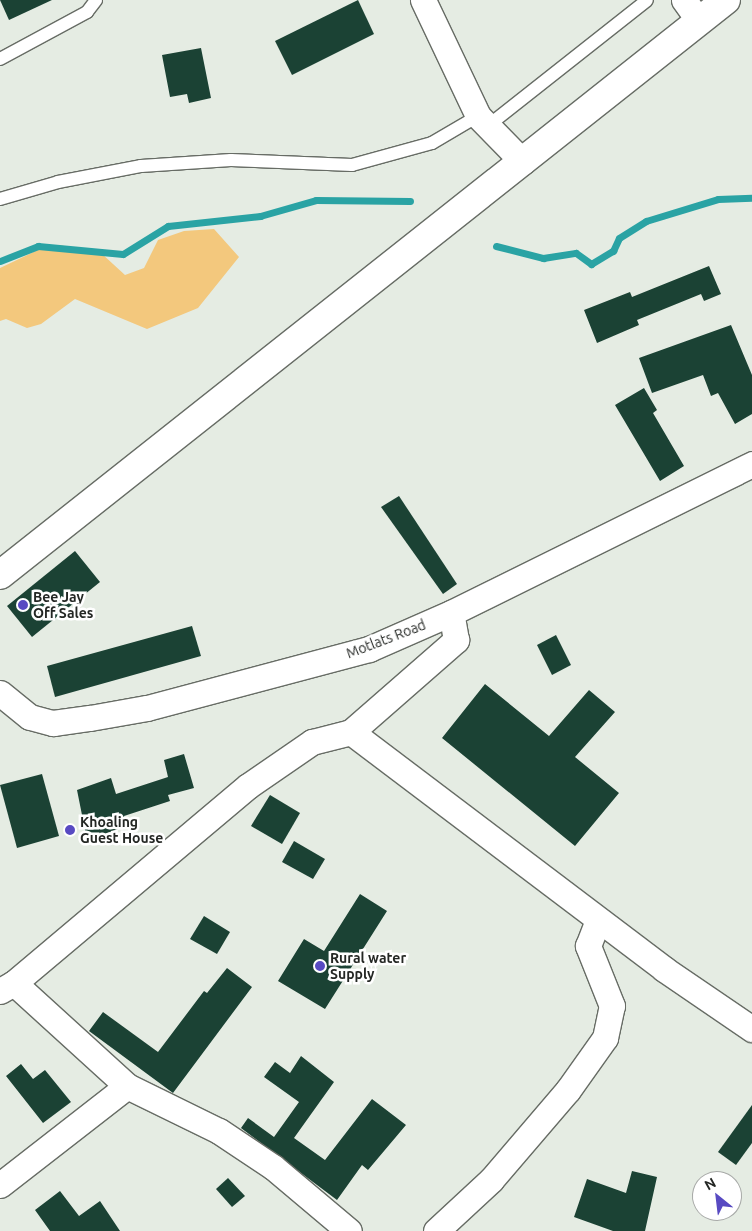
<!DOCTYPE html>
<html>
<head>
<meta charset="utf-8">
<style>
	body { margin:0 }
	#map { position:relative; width:752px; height:1231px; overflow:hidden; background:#e5ece3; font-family:Ubuntu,sans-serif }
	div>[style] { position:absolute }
	.green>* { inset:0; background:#f3c87d }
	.stream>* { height:7px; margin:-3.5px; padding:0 3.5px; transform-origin:3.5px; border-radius:3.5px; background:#2aa3a4 }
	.building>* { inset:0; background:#1b4234 }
	.roads { filter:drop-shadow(1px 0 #676c65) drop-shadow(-1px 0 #676c65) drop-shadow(0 1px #676c65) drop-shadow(0 -1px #676c65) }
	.lane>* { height:12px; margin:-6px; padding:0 6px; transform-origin:6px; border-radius:6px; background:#fff }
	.street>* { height:25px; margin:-12.5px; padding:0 12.5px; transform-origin:12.5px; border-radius:12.5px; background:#fff }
	.primary>* { height:28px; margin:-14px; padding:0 14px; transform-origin:14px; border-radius:14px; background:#fff }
	.dots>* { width:14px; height:14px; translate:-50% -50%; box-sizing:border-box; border:2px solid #fff; border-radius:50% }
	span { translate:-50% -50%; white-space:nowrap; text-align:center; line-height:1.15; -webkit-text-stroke:5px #fff; paint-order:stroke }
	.poi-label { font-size:14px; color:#242724; font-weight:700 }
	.left { translate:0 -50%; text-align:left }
	.street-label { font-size:14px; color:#242724 }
	.north { position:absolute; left:692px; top:1171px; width:50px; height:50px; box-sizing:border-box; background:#fff; border:1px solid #a7a9a7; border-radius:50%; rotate:331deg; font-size:14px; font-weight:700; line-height:20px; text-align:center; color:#242724 }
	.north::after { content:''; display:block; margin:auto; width:18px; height:22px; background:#584ac2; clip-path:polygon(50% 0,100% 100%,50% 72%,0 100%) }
</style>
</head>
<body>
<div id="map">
	<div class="green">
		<i style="clip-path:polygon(214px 229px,239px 257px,198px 308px,147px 329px,75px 299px,41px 324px,27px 328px,6px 319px,0 321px,0 268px,40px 249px,59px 245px,101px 253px,125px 275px,144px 268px,158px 240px,184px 231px)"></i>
	</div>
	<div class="stream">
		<i style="left:496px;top:246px;width:49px;rotate:14.3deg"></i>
		<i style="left:543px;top:258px;width:33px;rotate:-9deg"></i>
		<i style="left:576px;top:253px;width:19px;rotate:36deg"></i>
		<i style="left:591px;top:264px;width:26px;rotate:-31deg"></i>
		<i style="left:613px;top:251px;width:14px;rotate:-65deg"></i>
		<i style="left:619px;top:238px;width:32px;rotate:-32deg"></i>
		<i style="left:646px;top:221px;width:75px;rotate:-17deg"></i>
		<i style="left:718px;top:199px;width:34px;rotate:-2deg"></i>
		<i style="left:0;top:261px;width:41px;rotate:-21.5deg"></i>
		<i style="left:38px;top:246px;width:85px;rotate:5.4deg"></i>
		<i style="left:123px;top:254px;width:53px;rotate:-31.9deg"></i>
		<i style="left:168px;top:226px;width:93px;rotate:-6.2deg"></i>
		<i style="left:260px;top:216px;width:58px;rotate:-15.9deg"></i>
		<i style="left:316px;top:200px;width:94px;rotate:0.6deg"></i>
	</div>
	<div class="building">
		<i style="clip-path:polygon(0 0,52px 0,9px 20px)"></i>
		<i style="clip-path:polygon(358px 0,374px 34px,292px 75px,275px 41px)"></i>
		<i style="clip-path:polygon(201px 48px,211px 98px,189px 103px,187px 94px,170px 97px,162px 55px)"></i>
		<i style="clip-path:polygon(709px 266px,721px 294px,704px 301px,701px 294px,637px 320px,639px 325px,597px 343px,584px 310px,630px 292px,632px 297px)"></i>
		<i style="clip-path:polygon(731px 325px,752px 375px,752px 414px,735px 424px,718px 393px,711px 396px,703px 375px,652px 393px,639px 358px)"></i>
		<i style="clip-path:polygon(644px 388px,657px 410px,653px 413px,684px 466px,660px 481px,615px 405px)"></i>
		<i style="clip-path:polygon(399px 496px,457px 584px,443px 594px,381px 507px)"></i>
		<i style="clip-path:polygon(75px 551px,100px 582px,32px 637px,7px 606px)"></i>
		<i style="clip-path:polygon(192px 626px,201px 656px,55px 697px,47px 666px)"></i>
		<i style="clip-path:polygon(556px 635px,571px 665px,552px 675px,537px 645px)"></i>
		<i style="clip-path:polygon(485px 684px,549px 736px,589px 690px,615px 712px,575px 757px,619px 793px,575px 846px,442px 738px)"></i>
		<i style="clip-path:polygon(184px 754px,194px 788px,168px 795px,170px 801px,124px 816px,127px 826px,87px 840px,77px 790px,111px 778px,116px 794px,168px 777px,164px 760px)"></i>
		<i style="clip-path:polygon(42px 774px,59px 836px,17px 848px,0 785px)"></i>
		<i style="clip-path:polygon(270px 795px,300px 813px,282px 844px,251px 826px)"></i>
		<i style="clip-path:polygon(294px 841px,325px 859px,313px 879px,282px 862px)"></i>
		<i style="clip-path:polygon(360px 894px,387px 911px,325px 1009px,278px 981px,304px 939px,324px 951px)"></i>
		<i style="clip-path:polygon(204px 916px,230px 932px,217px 954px,190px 939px)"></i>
		<i style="clip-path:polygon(227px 968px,252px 987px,173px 1093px,89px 1031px,103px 1012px,158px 1052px,204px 991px,207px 993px)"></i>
		<i style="clip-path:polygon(301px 1056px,334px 1082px,294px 1138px,325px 1160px,372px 1099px,406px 1125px,368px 1170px,362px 1165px,337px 1200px,241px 1128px,248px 1118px,274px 1137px,299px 1102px,264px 1077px,275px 1062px,290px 1073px)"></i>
		<i style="clip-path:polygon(21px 1064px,33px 1079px,45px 1070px,71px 1102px,43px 1123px,6px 1076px)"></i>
		<i style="clip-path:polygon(752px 1105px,752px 1143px,736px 1165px,718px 1152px)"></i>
		<i style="clip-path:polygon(632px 1171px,657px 1177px,645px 1231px,613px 1231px,574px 1217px,587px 1179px,626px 1193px)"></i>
		<i style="clip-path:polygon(228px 1178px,245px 1196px,232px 1207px,216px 1189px)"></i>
		<i style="clip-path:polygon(60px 1191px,79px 1216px,100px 1201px,120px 1231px,50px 1231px,35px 1210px)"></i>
	</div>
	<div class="roads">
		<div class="lane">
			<i style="left:0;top:59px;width:99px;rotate:-28.4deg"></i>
			<i style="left:87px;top:12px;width:15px;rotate:-53deg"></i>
			<i style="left:489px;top:125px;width:201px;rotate:-38.3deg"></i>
			<i style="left:0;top:199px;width:60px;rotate:-16.3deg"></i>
			<i style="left:58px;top:182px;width:85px;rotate:-10.9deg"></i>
			<i style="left:141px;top:166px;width:90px;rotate:-3.8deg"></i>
			<i style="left:231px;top:160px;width:121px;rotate:2.4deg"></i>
			<i style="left:352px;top:165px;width:83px;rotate:-15.4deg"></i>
			<i style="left:432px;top:143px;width:53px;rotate:-30.4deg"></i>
		</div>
		<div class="street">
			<i style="left:423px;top:0;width:128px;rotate:64.6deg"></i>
			<i style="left:478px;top:116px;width:64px;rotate:45.6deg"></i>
			<i style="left:684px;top:0;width:26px;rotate:54deg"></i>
			<i style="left:0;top:693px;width:38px;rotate:39deg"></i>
			<i style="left:30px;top:717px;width:24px;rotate:15deg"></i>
			<i style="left:53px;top:723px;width:37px;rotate:-8deg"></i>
			<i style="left:90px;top:718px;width:58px;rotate:-10deg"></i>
			<i style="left:147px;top:708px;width:230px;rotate:-14.9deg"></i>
			<i style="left:369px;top:649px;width:90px;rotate:-23.7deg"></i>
			<i style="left:451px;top:613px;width:336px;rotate:-26.3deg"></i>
			<i style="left:351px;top:732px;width:393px;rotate:37.1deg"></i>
			<i style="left:664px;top:969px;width:107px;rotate:34.3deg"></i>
			<i style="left:14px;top:983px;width:153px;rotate:42.3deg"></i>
			<i style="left:127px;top:1086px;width:102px;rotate:26.1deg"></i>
			<i style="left:219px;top:1131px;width:65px;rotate:33.7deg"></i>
			<i style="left:273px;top:1167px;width:99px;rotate:40.1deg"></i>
			<i style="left:0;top:991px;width:16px;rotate:-30deg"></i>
			<i style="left:14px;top:983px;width:306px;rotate:-40.1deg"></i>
			<i style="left:248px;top:786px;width:78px;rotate:-34.5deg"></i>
			<i style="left:312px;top:742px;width:40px;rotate:-14.4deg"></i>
			<i style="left:351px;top:732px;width:140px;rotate:-41.2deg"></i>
			<i style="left:456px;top:640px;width:27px;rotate:-100deg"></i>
			<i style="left:0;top:1185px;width:161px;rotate:-37.9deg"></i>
			<i style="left:436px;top:1231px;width:75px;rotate:-42.8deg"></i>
			<i style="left:491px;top:1180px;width:118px;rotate:-49.5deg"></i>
			<i style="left:568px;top:1090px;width:64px;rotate:-54.6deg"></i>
			<i style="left:605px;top:1038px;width:33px;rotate:-78deg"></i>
			<i style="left:612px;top:1006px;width:65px;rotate:-111.8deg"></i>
			<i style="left:588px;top:946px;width:28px;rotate:-69deg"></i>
		</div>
		<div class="primary">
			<i style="left:0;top:575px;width:926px;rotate:-38.38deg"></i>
		</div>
	</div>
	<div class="dots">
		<i style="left:23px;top:605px;background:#584ac2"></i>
		<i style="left:70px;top:830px;background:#584ac2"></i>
		<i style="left:320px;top:966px;background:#584ac2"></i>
	</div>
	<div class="poi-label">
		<span class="left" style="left:33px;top:605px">Bee Jay<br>Off Sales</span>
		<span class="left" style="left:80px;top:830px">Khoaling<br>Guest House</span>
		<span class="left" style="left:330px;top:966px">Rural water<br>Supply</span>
	</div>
	<div class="street-label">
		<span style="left:386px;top:639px;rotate:-21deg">Motlats Road</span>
	</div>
	<div class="north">N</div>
</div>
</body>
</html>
